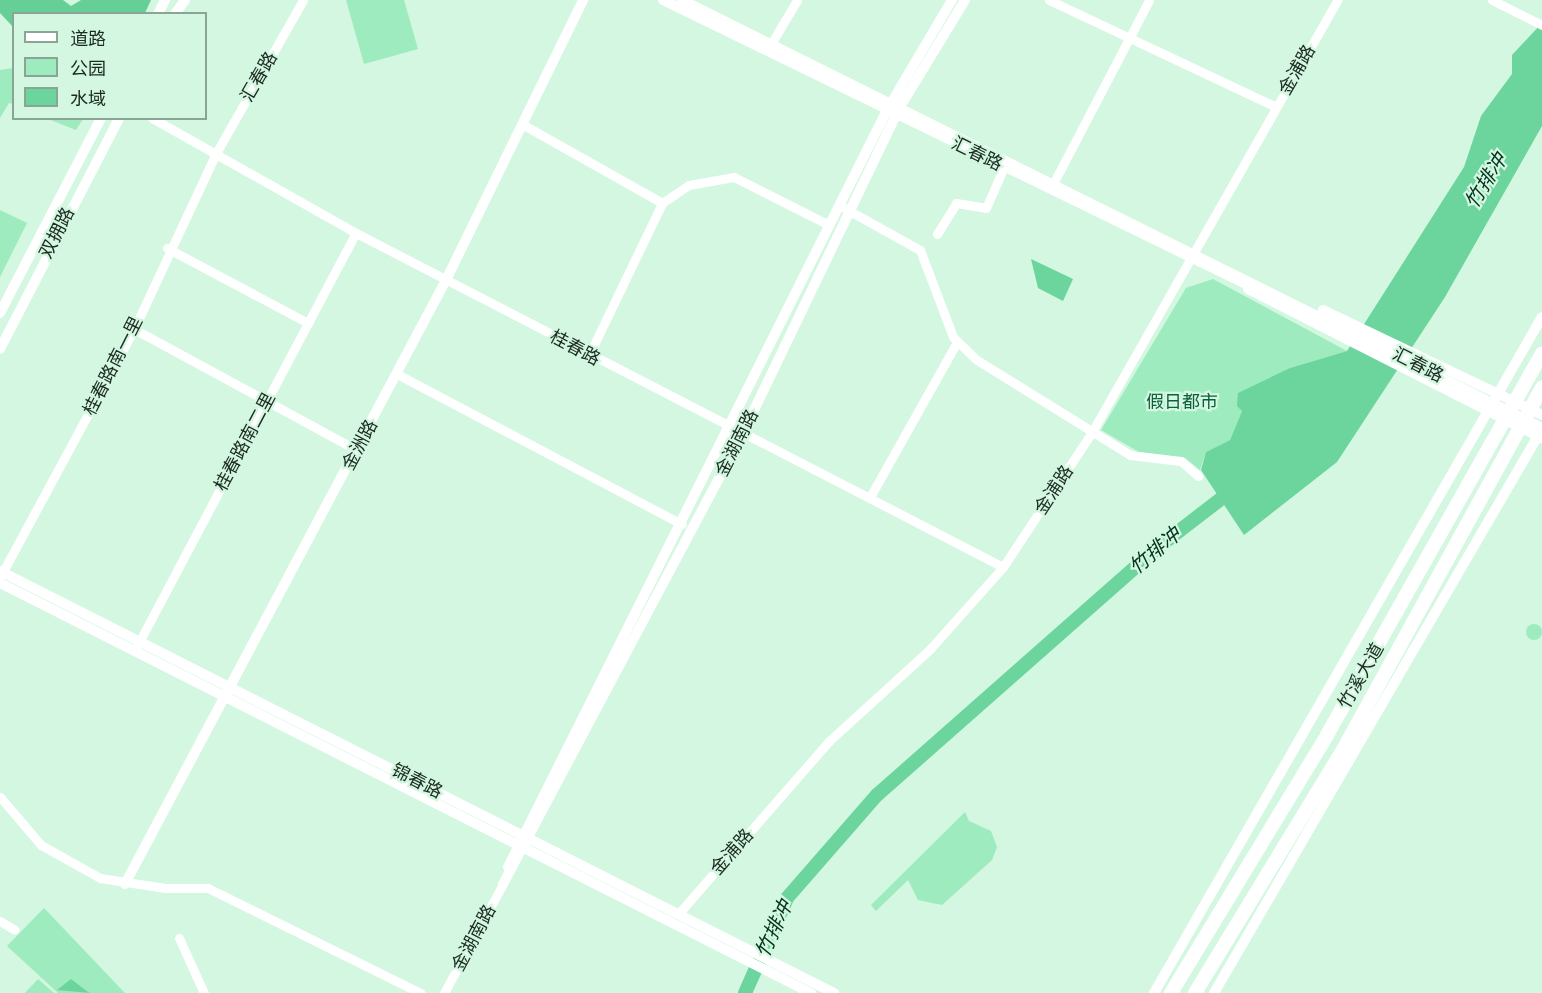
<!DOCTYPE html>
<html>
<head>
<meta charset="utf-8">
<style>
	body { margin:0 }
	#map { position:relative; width:1542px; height:993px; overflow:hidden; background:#d3f7e0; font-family:Arial,"Noto Sans SC",sans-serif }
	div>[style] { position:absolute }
	.green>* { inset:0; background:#9debbe }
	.round { border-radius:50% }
	.forest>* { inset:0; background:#65cf96 }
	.water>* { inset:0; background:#6cd59d }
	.river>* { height:14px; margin:-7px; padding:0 7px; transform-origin:7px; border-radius:7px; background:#6cd59d }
	.minor>* { height:9px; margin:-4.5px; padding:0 4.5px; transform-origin:4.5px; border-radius:4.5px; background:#fff }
	.major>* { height:10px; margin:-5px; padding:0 5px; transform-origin:5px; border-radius:5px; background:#fff }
	.highway>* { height:14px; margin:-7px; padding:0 7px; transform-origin:7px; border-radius:7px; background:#fff }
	span { translate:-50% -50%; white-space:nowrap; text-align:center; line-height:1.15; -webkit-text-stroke:4.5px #d3f7e0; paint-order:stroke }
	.street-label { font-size:18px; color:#1c2a22 }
	.park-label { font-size:18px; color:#0d5f3b }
	.water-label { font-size:20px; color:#03331d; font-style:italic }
	.legend { position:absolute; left:12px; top:12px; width:195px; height:108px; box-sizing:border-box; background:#d3f7e0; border:2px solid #8aa594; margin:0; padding:8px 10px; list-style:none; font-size:18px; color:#1c2a22 }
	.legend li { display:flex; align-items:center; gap:12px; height:30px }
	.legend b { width:30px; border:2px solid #8aa594 }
</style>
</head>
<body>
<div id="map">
	<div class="green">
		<i style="clip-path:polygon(346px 0,404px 0,418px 49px,364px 64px)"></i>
		<i style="clip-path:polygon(13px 68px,13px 104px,9px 103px,0 118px,0 70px)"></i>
		<i style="clip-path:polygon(48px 119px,83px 118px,83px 119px,76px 130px)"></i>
		<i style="clip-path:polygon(0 210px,27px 223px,0 277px)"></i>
		<i style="clip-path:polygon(1213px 279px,1347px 351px,1290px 368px,1242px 411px,1230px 440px,1206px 452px,1200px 470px,1185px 458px,1139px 452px,1101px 430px,1186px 288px)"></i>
		<i class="round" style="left:1526px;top:624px;width:16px;height:16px"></i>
		<i style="clip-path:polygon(965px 812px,969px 821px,991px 831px,997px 847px,992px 860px,942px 905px,918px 900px,908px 880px,876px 911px,871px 905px)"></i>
		<i style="clip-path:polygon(44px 908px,123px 991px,125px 993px,58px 993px,7px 946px)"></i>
		<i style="clip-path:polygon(38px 979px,54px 993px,25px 993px)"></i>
	</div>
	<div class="forest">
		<i style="clip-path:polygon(0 0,63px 0,71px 6px,81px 0,151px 0,145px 13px,14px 14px,13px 27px,0 13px)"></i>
	</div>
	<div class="water">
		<i style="clip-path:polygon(1542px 23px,1542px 126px,1445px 297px,1337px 462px,1244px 535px,1201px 470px,1206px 452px,1230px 440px,1242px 411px,1237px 406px,1238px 393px,1290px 368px,1347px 351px,1464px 167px,1481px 116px,1512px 74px,1512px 55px)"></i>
		<i style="clip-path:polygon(1031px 259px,1073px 279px,1063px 301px,1038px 288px)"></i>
		<i style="clip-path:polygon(71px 979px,88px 992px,90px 993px,57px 990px)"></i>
	</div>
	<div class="river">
		<i style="left:745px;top:993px;width:104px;rotate:-66.1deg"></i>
		<i style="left:787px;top:898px;width:137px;rotate:-48.9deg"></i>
		<i style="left:877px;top:795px;width:378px;rotate:-41.4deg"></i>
		<i style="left:1161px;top:545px;width:93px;rotate:-37.6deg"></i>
	</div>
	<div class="minor">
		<i style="left:1049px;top:0;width:251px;rotate:25.2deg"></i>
		<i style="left:1492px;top:0;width:56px;rotate:26.6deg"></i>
		<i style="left:771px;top:44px;width:51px;rotate:-59.4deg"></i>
		<i style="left:152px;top:118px;width:234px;rotate:29.4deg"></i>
		<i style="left:356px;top:233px;width:728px;rotate:27.3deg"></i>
		<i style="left:522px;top:124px;width:161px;rotate:29.4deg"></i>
		<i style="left:1054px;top:182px;width:205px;rotate:-62.4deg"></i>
		<i style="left:839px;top:205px;width:93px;rotate:29.1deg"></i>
		<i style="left:920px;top:250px;width:93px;rotate:69.2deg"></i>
		<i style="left:953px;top:337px;width:33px;rotate:44deg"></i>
		<i style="left:977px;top:360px;width:180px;rotate:31.8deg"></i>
		<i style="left:1130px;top:455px;width:51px;rotate:6.7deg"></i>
		<i style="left:1181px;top:461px;width:23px;rotate:41deg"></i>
		<i style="left:937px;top:234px;width:36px;rotate:-58deg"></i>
		<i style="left:956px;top:203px;width:30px;rotate:9deg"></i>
		<i style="left:986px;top:208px;width:45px;rotate:-66.3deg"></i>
		<i style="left:167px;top:248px;width:160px;rotate:28deg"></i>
		<i style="left:134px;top:329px;width:254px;rotate:28.5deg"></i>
		<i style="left:589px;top:355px;width:169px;rotate:-64.3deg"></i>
		<i style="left:662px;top:203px;width:32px;rotate:-34deg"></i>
		<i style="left:689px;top:185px;width:46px;rotate:-10.1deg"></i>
		<i style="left:734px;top:177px;width:106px;rotate:26.8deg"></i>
		<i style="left:397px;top:374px;width:322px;rotate:27.8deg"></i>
		<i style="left:870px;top:497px;width:178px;rotate:-60.7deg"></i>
		<i style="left:0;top:577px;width:282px;rotate:-61.6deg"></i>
		<i style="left:134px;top:329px;width:192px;rotate:-65deg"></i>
		<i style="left:215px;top:155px;width:178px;rotate:-60.4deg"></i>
		<i style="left:137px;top:646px;width:467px;rotate:-62.1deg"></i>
		<i style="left:0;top:797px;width:63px;rotate:49.5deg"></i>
		<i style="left:41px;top:845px;width:68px;rotate:29.2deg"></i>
		<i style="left:100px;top:878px;width:66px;rotate:8.7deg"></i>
		<i style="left:165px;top:888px;width:43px"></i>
		<i style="left:208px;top:888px;width:237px;rotate:26.3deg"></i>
		<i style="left:679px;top:913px;width:228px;rotate:-48.9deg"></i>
		<i style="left:829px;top:741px;width:137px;rotate:-42.3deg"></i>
		<i style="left:930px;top:649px;width:110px;rotate:-48.3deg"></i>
		<i style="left:1003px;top:567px;width:162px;rotate:-56.6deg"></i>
		<i style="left:1092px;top:432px;width:497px;rotate:-60.4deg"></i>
		<i style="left:0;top:921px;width:17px;rotate:31deg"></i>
		<i style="left:179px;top:938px;width:60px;rotate:65.6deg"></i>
		<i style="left:444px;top:993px;width:124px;rotate:-61.6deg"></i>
	</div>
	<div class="major">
		<i style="left:663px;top:0;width:660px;rotate:25.98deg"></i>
		<i style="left:682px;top:0;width:961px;rotate:26.46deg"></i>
		<i style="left:158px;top:14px;width:16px;rotate:-63deg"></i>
		<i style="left:175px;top:14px;width:17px;rotate:-54deg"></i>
		<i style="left:1248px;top:289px;width:330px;rotate:26.9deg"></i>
		<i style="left:1323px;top:310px;width:243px;rotate:25.6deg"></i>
		<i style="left:0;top:313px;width:220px;rotate:-62.6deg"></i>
		<i style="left:0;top:349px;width:260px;rotate:-62.7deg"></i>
		<i style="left:0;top:571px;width:935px;rotate:26.84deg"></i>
		<i style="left:0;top:583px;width:909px;rotate:26.82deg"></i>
		<i style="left:508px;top:867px;width:847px;rotate:-63.4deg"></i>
		<i style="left:887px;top:110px;width:128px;rotate:-59.4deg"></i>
		<i style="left:125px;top:884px;width:684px;rotate:-62.01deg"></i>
		<i style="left:446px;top:280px;width:312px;rotate:-63.9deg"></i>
		<i style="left:503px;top:884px;width:509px;rotate:-61.97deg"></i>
		<i style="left:742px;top:435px;width:364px;rotate:-64.3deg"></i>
		<i style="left:900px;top:107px;width:125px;rotate:-58.7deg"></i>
		<i style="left:1154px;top:993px;width:779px;rotate:-60.15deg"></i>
		<i style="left:1214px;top:993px;width:652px;rotate:-59.82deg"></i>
	</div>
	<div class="highway">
		<i style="left:1171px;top:993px;width:301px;rotate:-58.8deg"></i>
		<i style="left:1327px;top:735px;width:438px;rotate:-60.6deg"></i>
		<i style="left:1195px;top:993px;width:289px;rotate:-58.7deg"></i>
		<i style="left:1345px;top:746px;width:409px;rotate:-61.2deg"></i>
	</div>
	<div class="street-label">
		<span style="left:1297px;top:70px;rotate:-60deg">金浦路</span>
		<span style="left:259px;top:77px;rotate:-60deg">汇春路</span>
		<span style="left:977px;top:154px;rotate:26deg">汇春路</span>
		<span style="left:57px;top:233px;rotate:-63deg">双拥路</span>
		<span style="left:575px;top:348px;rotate:28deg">桂春路</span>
		<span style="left:1418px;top:365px;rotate:27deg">汇春路</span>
		<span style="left:113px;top:366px;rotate:-63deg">桂春路南一里</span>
		<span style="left:245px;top:442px;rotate:-62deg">桂春路南二里</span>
		<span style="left:737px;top:443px;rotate:-63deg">金湖南路</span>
		<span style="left:360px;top:445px;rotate:-62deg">金洲路</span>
		<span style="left:1054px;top:490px;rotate:-57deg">金浦路</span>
		<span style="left:1361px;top:676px;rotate:-60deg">竹溪大道</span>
		<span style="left:417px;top:781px;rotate:27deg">锦春路</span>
		<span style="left:732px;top:852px;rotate:-49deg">金浦路</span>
		<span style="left:474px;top:938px;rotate:-62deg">金湖南路</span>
	</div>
	<div class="park-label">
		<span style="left:1182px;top:402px">假日都市</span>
	</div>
	<div class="water-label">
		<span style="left:1486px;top:181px;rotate:-58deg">竹排冲</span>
		<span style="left:1155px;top:551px;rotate:-40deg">竹排冲</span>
		<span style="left:774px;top:929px;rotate:-65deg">竹排冲</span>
	</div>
	<ul class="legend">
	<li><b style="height:8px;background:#fff"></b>道路</li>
	<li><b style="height:16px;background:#9debbe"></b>公园</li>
	<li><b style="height:16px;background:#6cd59d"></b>水域</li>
	</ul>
</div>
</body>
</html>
